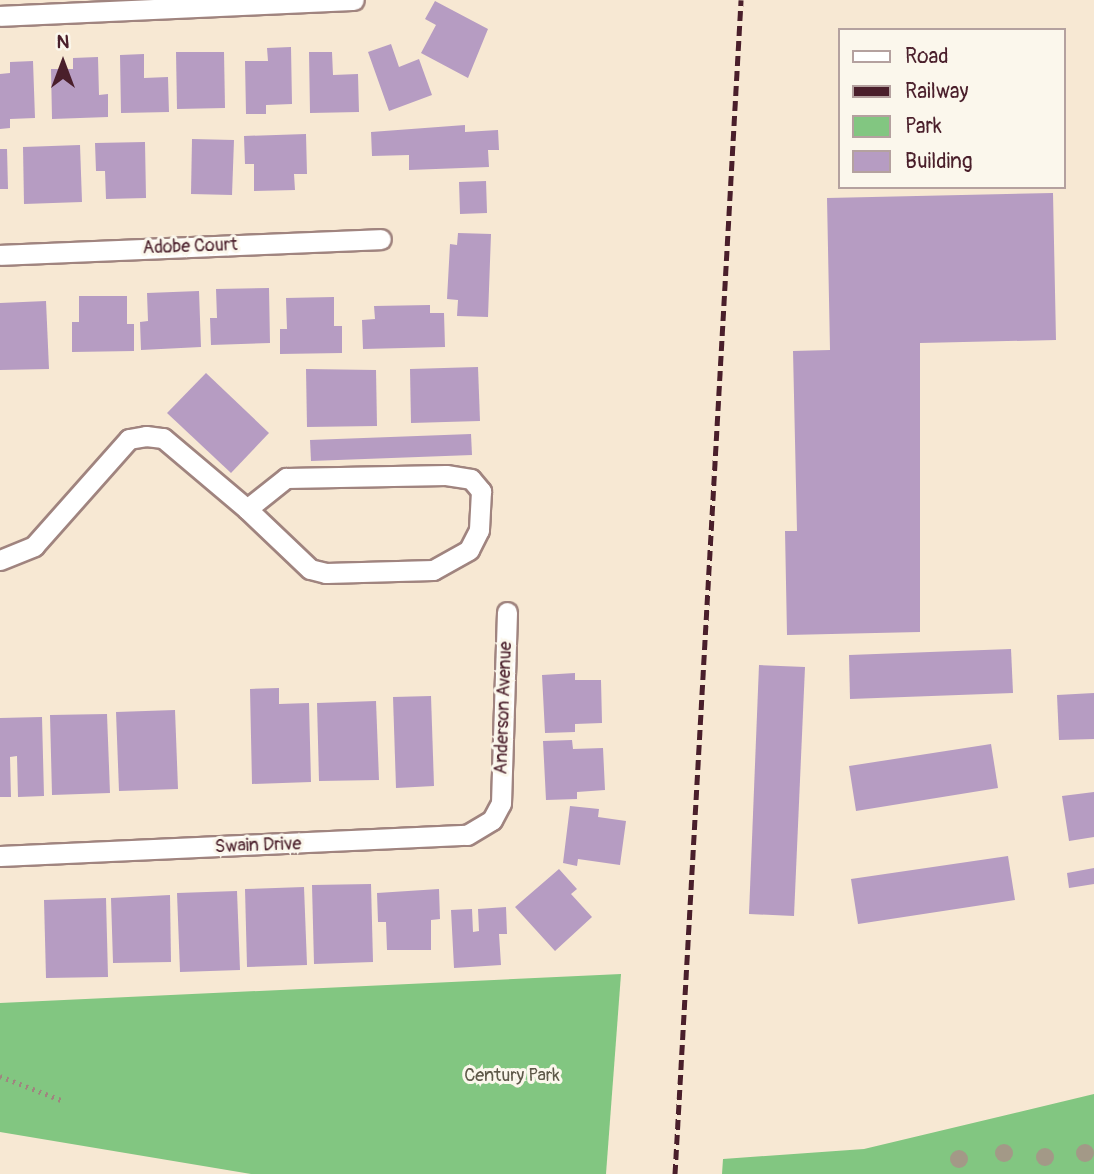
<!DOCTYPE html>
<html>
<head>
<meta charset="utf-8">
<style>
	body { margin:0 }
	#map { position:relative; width:1094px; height:1174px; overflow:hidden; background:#f7e8d3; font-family:Pangolin,sans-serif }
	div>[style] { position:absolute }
	.green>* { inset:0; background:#82c681 }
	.building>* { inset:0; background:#b69cc2 }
	.path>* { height:4.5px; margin-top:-2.25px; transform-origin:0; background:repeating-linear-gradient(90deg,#a0847f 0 2px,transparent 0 7px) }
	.roads { filter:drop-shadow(2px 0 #a0847f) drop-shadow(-2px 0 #a0847f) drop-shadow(0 2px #a0847f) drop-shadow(0 -2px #a0847f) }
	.minor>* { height:19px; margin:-9.5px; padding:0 9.5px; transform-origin:9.5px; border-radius:9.5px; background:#fff }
	.rail>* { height:5px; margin-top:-2.5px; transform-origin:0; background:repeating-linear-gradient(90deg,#4a1f2b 0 10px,transparent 0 15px) }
	.trees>* { width:18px; height:18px; margin:-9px; border-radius:50%; background:#a39987 }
	span { translate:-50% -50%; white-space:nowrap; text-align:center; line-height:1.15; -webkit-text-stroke:6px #fbf7ec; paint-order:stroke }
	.street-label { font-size:18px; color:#4a1f2b }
	.park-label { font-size:18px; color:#5e5949 }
	.legend { position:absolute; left:838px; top:28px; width:228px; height:161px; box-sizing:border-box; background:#fbf7ec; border:2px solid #b4a19f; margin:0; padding:9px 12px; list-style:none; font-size:21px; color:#4a1f2b }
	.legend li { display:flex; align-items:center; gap:14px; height:35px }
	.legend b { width:35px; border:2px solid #b4a19f }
	.north { position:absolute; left:28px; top:28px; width:70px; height:70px; -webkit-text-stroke:5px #fbf7ec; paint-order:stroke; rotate:0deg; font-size:19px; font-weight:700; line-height:28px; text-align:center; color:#4a1f2b }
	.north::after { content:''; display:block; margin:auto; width:24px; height:32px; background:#4a1f2b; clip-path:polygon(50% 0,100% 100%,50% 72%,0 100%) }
</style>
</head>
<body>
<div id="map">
	<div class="green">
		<i style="clip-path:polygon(621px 974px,606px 1174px,251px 1174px,0 1132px,0 1003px)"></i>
		<i style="clip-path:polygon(1094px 1094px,1094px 1174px,722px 1174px,723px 1159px,864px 1149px)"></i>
	</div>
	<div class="building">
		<i style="clip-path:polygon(435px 1px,488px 29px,468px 78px,421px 53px,436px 25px,425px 19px)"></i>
		<i style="clip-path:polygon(391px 44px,399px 67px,419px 59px,432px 95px,389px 111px,368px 52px)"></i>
		<i style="clip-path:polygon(291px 47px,292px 104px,266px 105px,266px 114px,246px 114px,245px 61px,268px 61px,267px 48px)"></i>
		<i style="clip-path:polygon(176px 52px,224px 52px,225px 108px,177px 109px)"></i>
		<i style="clip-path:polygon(309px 52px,332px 52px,333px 75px,358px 74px,359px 112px,310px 113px)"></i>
		<i style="clip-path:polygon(144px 54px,144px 78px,168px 77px,169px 112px,121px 113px,120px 55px)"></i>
		<i style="clip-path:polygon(98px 57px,99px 95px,108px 94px,108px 117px,52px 119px,51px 69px,73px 69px,73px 58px)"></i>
		<i style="clip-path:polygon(33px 61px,35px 118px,10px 119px,10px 128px,0 129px,0 74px,10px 73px,10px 62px)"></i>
		<i style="clip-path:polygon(465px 125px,465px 132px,498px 130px,499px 150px,488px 150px,489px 167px,409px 170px,409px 155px,372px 156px,371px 132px)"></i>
		<i style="clip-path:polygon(306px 134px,307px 174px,294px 174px,295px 190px,254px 191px,254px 164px,245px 164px,244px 136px)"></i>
		<i style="clip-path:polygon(192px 139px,234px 140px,232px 195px,191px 194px)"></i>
		<i style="clip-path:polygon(145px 142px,146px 198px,106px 199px,105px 171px,96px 171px,95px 143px)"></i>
		<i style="clip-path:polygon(80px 145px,82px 202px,24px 204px,23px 147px)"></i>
		<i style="clip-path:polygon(0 149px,7px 149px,8px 189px,0 189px)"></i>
		<i style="clip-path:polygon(486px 181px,487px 213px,460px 214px,459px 182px)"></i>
		<i style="clip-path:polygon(1053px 193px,1056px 340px,920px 343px,920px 632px,787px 635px,785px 531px,797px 531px,793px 351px,830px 350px,827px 198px)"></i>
		<i style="clip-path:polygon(458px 233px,491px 234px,488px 317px,457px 316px,458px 300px,447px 299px,450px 244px,457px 245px)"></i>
		<i style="clip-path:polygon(269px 288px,270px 343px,211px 345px,210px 318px,217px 318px,216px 289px)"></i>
		<i style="clip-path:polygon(199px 291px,201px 347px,141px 350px,140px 322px,148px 321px,147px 293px)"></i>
		<i style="clip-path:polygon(79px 296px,127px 296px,127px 324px,134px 324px,134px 351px,72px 352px,72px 322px,79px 322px)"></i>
		<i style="clip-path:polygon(334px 297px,334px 326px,342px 326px,342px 353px,280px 354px,280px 329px,287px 329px,286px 298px)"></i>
		<i style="clip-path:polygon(46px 301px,49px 369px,0 370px,0 303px)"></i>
		<i style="clip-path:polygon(430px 305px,430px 313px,444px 313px,445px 347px,363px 349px,362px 320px,375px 319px,374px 306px)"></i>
		<i style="clip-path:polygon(478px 367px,480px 421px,411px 423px,410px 369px)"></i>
		<i style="clip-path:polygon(306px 369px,376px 370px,377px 426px,307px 427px)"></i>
		<i style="clip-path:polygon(206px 373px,269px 433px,231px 473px,167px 413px)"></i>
		<i style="clip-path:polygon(471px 434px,472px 455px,311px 461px,310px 440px)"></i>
		<i style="clip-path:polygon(1011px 649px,1013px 693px,850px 699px,849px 655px)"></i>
		<i style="clip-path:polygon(759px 665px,805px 667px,794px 916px,749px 914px)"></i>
		<i style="clip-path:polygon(575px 673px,575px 680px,601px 680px,602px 723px,575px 724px,575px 732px,545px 733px,542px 675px)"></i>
		<i style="clip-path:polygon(279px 688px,279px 704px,309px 703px,311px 782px,252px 784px,250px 689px)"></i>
		<i style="clip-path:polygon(1094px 693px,1094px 739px,1059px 740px,1057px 695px)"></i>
		<i style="clip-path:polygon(431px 696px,434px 786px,396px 788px,393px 697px)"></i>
		<i style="clip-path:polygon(376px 701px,379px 780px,319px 781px,317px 703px)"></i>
		<i style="clip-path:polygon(175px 710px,178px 789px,119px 791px,116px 712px)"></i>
		<i style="clip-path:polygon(107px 714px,110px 793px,52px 795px,50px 715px)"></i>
		<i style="clip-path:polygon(42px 717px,44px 796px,18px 797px,17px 756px,10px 757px,11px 797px,0 797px,0 718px)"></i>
		<i style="clip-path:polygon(572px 740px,573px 749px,603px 748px,605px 790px,577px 792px,577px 799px,546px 800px,543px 741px)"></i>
		<i style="clip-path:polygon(991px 744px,998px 788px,856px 811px,849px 766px)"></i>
		<i style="clip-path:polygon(1094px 792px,1094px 837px,1069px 841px,1062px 796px)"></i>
		<i style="clip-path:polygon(570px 806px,599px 809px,598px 817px,626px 821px,620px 865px,578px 859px,577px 866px,563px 863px)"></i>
		<i style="clip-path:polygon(1008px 856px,1015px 900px,858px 924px,851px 879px)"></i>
		<i style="clip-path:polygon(1094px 868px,1094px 884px,1069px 888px,1067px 873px)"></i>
		<i style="clip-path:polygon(559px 869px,577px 889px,571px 894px,592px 917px,555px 951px,515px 907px)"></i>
		<i style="clip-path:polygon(371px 884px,373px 962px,314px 964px,312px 885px)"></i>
		<i style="clip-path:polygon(304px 887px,307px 965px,247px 967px,245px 889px)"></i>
		<i style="clip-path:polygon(439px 889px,440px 919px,431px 920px,431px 950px,387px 950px,386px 922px,378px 922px,377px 893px)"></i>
		<i style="clip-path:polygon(237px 891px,240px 970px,180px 972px,177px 893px)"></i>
		<i style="clip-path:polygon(170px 895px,171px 962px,113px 963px,111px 898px)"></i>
		<i style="clip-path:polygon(106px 898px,108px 977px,46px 978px,44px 900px)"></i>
		<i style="clip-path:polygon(506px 907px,507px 934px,499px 934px,501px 965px,454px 968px,451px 910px,472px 909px,473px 932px,479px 931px,478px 909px)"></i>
	</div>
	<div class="path">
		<i style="left:0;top:1076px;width:66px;rotate:21.5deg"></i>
	</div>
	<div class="roads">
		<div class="minor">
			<i style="left:0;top:16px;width:354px;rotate:-2.6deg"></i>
			<i style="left:0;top:255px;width:381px;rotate:-2.4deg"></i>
			<i style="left:446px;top:475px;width:25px;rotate:9deg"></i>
			<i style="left:471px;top:479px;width:16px;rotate:50deg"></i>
			<i style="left:481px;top:491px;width:39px;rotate:93deg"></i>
			<i style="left:479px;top:530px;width:22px;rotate:117deg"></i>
			<i style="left:469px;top:550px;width:41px;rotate:150.9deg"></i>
			<i style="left:433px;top:570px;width:107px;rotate:178.4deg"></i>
			<i style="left:326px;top:573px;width:16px;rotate:-166deg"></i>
			<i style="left:310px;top:569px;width:87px;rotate:-136.4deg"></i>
			<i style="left:247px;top:509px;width:50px;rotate:-38.5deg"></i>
			<i style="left:286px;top:478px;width:160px;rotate:-1.1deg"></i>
			<i style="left:0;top:560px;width:37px;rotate:-22deg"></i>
			<i style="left:34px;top:546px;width:143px;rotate:-48.4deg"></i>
			<i style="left:129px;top:439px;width:17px;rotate:-10deg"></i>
			<i style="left:146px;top:436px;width:17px;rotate:7deg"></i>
			<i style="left:163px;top:438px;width:110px;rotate:40.2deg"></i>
			<i style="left:0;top:856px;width:467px;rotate:-2.6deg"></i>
			<i style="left:467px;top:835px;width:29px;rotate:-31deg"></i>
			<i style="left:492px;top:820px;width:19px;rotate:-62deg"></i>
			<i style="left:501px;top:803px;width:191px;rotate:-88.2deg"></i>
		</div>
	</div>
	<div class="rail">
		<i style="left:675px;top:1174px;width:1176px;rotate:-86.78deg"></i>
	</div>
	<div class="trees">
		<i style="left:1004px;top:1153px"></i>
		<i style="left:1085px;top:1153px"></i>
		<i style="left:1045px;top:1157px"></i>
		<i style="left:959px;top:1159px"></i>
	</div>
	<div class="street-label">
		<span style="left:190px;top:247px;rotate:-2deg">Adobe Court</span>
		<span style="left:504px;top:708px;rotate:-88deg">Anderson Avenue</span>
		<span style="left:258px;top:846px;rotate:-2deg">Swain Drive</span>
	</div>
	<div class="park-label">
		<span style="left:512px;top:1076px">Century Park</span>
	</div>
	<ul class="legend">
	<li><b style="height:9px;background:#fff"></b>Road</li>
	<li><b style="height:9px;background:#4a1f2b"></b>Railway</li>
	<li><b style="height:19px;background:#82c681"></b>Park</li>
	<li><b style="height:19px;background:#b69cc2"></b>Building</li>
	</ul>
	<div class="north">N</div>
</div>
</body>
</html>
